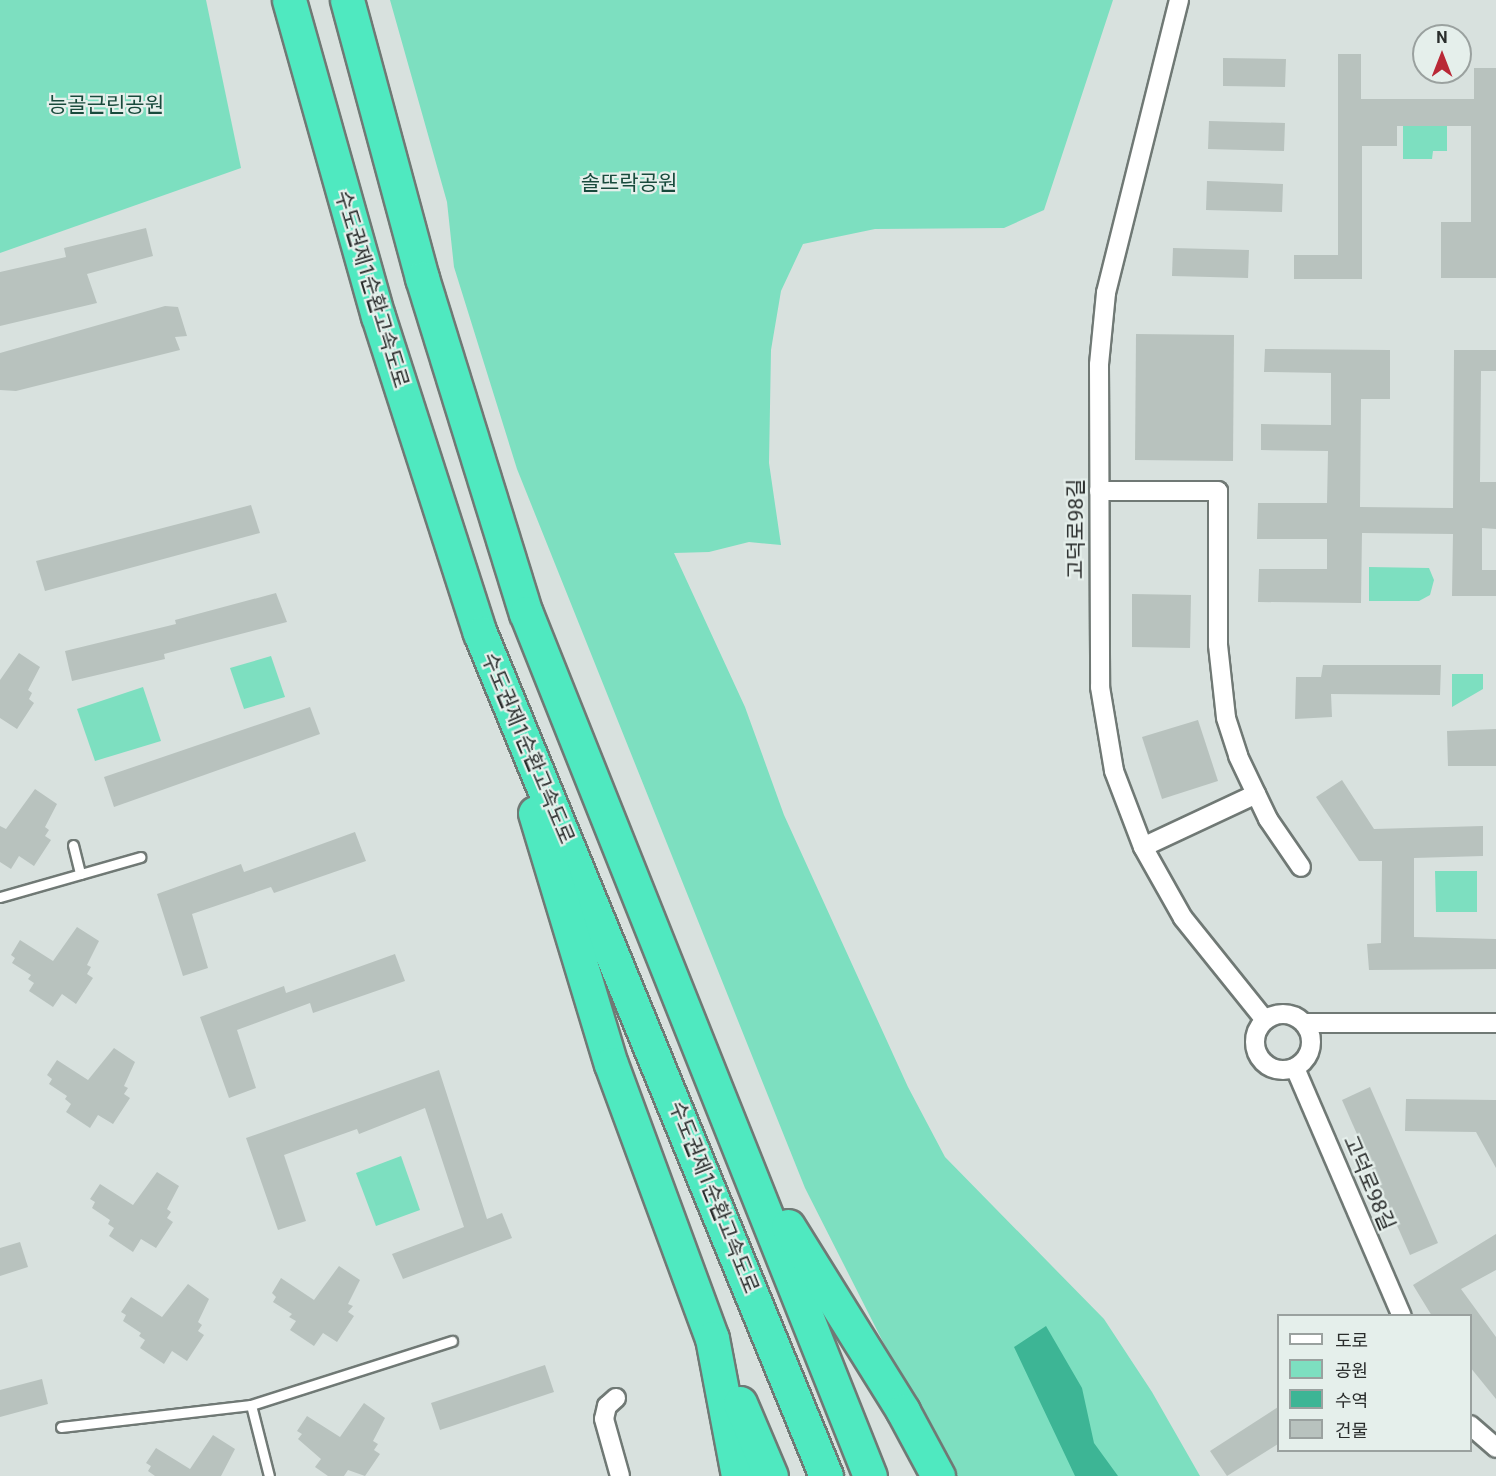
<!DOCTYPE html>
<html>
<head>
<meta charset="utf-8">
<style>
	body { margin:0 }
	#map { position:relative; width:1496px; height:1476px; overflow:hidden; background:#d8e1de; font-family:Roboto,"Noto Sans KR",sans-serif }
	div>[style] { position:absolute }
	.green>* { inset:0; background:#7ddfc0 }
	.water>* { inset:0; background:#3db595 }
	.building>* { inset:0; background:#b8c2be }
	.roads { filter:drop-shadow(2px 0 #707975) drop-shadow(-2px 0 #707975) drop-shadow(0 2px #707975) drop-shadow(0 -2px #707975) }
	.lane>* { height:9px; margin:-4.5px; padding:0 4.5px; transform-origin:4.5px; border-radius:4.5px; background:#fff }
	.street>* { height:18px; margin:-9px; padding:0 9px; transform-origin:9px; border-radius:9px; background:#fff }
	.street>.ring { margin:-9px; padding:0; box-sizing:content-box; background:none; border:18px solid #fff; border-radius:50% }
	.highway>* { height:33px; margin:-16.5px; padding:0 16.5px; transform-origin:16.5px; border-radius:16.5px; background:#4fe9c0 }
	span { translate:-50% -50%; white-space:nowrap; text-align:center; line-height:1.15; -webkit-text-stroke:4.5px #e5efeb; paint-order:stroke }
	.park-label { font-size:21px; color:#184a3c }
	.street-label { font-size:21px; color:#2a2d2c }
	.legend { position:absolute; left:1277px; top:1314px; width:195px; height:138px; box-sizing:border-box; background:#e5efeb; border:2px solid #9aa19f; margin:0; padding:8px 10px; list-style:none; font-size:18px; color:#2a2d2c }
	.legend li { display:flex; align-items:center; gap:12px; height:30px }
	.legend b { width:30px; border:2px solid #9aa19f }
	.north { position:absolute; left:1412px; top:24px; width:60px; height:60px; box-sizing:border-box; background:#e5efeb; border:2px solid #9aa19f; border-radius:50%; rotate:0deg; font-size:16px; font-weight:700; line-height:24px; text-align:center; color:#2a2d2c }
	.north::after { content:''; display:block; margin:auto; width:21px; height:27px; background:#b92836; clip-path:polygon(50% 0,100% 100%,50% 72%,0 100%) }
</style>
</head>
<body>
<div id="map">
	<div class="green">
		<i style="clip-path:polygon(0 0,206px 0,241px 168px,0 253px)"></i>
		<i style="clip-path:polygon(390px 0,1113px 0,1044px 210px,1004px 228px,875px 229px,803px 244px,781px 291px,771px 350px,769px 463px,781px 545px,749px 542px,709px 552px,674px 553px,745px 707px,784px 815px,908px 1087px,945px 1157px,1104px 1319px,1152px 1392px,1200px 1476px,954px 1476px,916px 1407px,805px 1188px,517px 469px,454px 267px,447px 202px)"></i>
		<i style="clip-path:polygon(1403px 126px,1447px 126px,1447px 151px,1433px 151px,1432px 159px,1403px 159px)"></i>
		<i style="clip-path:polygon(1369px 567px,1429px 568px,1434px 580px,1430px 595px,1419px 601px,1369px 601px)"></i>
		<i style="clip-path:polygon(271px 656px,285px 697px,244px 709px,230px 668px)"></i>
		<i style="clip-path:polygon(1452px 674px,1483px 674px,1483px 689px,1452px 707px)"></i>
		<i style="clip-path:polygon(143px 687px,161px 741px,95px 761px,77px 709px)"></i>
		<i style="clip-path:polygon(1435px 871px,1477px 871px,1477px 912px,1436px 912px)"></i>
		<i style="clip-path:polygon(401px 1156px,420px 1210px,376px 1226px,356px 1173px)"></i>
	</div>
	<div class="water">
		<i style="clip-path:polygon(1046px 1326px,1082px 1388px,1094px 1443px,1118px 1476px,1075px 1476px,1014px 1347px)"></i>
	</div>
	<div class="building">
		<i style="clip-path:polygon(1338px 54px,1361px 54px,1361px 99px,1474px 99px,1474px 68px,1496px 68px,1496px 278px,1441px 278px,1441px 222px,1471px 222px,1471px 126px,1397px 126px,1397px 146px,1362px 146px,1362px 279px,1294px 279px,1294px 255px,1338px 255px)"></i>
		<i style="clip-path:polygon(1223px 58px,1286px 59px,1285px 87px,1223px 86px)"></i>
		<i style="clip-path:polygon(1209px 121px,1285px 123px,1284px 151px,1208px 149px)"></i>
		<i style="clip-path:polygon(1207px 181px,1283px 184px,1282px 212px,1206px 210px)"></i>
		<i style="clip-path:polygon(146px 228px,153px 256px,87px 274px,97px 303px,0 326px,0 272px,66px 257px,64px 248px)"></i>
		<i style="clip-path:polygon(1173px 248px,1249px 250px,1248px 278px,1172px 276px)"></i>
		<i style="clip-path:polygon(165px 306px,178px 307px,187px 336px,175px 337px,180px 350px,16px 391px,0 390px,0 353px)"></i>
		<i style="clip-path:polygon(1136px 334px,1234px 335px,1233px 461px,1135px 460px)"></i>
		<i style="clip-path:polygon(1265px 349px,1390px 350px,1390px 399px,1361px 399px,1360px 507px,1453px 508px,1454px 350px,1496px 350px,1496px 371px,1481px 371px,1480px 482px,1496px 482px,1496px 529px,1482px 528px,1482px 570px,1496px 570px,1496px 596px,1452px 596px,1453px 534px,1362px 533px,1361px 603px,1258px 602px,1259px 569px,1327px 569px,1327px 539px,1257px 539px,1258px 503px,1327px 503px,1328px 451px,1261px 450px,1261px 424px,1331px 425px,1331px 373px,1264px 372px)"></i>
		<i style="clip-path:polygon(251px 505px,260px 533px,45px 591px,36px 561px)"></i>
		<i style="clip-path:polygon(276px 593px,287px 622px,164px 654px,165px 659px,72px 681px,65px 651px,176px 624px,175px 620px)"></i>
		<i style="clip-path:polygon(1132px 594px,1191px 595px,1190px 648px,1132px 647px)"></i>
		<i style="clip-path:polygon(19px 653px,40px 667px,28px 690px,32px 693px,29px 699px,34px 703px,17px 729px,0 718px,0 680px)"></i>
		<i style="clip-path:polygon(1323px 665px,1441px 665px,1440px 695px,1331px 694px,1332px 717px,1295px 719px,1296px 677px,1321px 677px)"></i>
		<i style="clip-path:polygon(310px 707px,320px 734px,114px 807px,104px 777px)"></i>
		<i style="clip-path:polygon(1198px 720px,1218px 781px,1162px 799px,1142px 737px)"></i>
		<i style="clip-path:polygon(1496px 729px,1496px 766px,1448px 766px,1447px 731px)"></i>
		<i style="clip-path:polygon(1342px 780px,1374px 829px,1483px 826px,1483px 856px,1414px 858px,1414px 937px,1496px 939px,1496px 969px,1369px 970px,1367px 944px,1381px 943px,1382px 861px,1359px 861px,1316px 797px)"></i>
		<i style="clip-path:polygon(35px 789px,57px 804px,45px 827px,49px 830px,45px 836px,51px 840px,34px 866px,19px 856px,11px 869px,0 862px,0 826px,6px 829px)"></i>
		<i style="clip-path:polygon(355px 832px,366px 861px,274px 893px,271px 887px,192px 914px,208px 968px,183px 976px,157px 894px,241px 864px,244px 872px)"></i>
		<i style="clip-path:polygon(77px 927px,99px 941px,87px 965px,91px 967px,87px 974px,93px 978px,76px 1004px,62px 994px,53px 1007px,29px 991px,34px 983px,28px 979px,31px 975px,12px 963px,15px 958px,11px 955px,20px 940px,53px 961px)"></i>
		<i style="clip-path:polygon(395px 954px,405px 981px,313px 1013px,310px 1003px,237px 1030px,256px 1088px,229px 1098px,200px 1017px,284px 986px,286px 993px)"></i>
		<i style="clip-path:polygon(114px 1048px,135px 1062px,124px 1086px,128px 1088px,124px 1094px,130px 1098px,113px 1124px,98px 1115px,90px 1128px,66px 1112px,71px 1104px,65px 1099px,67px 1096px,49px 1084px,52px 1079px,47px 1075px,57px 1060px,88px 1080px)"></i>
		<i style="clip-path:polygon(439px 1070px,487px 1219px,502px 1213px,512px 1238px,403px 1279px,392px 1254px,464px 1227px,425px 1108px,359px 1134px,357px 1129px,284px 1155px,306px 1221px,278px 1230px,246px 1138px)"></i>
		<i style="clip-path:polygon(1370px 1087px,1438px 1243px,1410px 1255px,1342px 1100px)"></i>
		<i style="clip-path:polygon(1406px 1099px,1496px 1100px,1496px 1168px,1476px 1132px,1405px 1131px)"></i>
		<i style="clip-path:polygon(157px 1172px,179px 1186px,167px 1209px,171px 1212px,167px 1218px,173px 1222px,156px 1248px,141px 1239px,133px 1252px,109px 1236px,114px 1228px,108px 1224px,110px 1220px,92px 1208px,95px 1202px,90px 1199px,100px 1184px,133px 1205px)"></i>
		<i style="clip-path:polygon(1496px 1234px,1496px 1270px,1461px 1289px,1496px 1337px,1496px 1399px,1470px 1367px,1470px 1316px,1432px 1316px,1413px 1285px)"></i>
		<i style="clip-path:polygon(20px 1242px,28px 1267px,0 1276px,0 1248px)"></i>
		<i style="clip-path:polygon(339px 1266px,360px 1280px,348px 1304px,353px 1306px,348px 1312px,354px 1316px,337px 1342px,323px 1333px,314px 1346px,290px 1330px,296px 1321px,289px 1317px,292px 1314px,273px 1302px,276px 1297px,272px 1293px,281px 1278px,314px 1300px)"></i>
		<i style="clip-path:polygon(188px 1284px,209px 1299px,198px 1322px,202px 1325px,198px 1331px,204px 1335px,187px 1361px,172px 1351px,164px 1364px,140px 1348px,145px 1340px,139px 1336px,141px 1333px,123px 1321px,126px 1315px,121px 1312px,131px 1297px,162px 1317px)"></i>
		<i style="clip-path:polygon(545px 1365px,554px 1392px,440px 1430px,431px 1403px)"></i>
		<i style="clip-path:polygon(42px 1379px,48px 1404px,0 1417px,0 1390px)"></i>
		<i style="clip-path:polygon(364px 1403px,385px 1418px,373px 1441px,378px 1444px,374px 1450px,380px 1454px,365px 1476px,348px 1470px,344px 1476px,328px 1476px,315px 1467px,321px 1459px,298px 1439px,302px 1434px,297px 1431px,307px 1416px,340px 1437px)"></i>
		<i style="clip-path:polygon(1278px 1407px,1278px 1444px,1227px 1476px,1210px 1451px)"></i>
		<i style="clip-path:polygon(213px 1435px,235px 1449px,221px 1476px,155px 1476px,148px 1471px,151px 1466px,146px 1463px,156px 1448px,190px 1469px)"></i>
	</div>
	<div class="roads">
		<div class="lane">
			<i style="left:73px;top:845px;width:30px;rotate:76deg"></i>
			<i style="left:0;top:897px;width:146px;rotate:-15.9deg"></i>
			<i style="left:251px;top:1405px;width:73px;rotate:75.8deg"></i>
			<i style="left:61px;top:1427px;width:191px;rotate:-6.6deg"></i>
			<i style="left:251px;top:1405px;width:211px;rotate:-17.7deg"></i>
		</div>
		<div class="street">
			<i style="left:1179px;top:0;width:302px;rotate:104deg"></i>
			<i style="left:1106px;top:293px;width:72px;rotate:95.6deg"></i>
			<i style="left:1099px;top:365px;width:322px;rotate:89.8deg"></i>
			<i style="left:1100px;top:687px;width:85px;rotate:80.5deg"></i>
			<i style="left:1114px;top:771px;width:81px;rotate:69.1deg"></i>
			<i style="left:1143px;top:847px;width:81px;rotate:60.6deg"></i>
			<i style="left:1183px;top:918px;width:131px;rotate:51.2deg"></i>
			<i style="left:1099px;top:491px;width:119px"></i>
			<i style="left:1218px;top:491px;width:154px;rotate:90deg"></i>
			<i style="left:1218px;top:645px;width:73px;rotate:83.7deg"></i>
			<i style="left:1226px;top:718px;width:40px;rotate:72deg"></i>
			<i style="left:1238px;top:756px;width:70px;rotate:64.5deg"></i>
			<i style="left:1268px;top:819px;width:58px;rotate:55.5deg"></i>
			<i style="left:1143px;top:847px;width:125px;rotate:-25.1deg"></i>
			<i class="ring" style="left:1255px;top:1014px;width:38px;height:38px"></i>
			<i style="left:1304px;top:1023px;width:192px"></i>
			<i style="left:1295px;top:1068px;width:270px;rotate:66.7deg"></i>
			<i style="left:616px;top:1398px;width:12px;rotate:138deg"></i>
			<i style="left:607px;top:1406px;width:13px;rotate:103deg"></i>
			<i style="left:604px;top:1419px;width:59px;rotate:74.3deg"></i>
			<i style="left:1470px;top:1425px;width:35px;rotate:41deg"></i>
		</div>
		<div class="highway">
			<i style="left:289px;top:0;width:328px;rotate:74.3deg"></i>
			<i style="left:378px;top:316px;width:333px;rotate:72.2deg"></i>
			<i style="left:480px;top:633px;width:911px;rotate:67.68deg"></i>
			<i style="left:347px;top:0;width:288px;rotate:74.9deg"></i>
			<i style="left:422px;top:278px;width:351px;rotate:72.8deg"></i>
			<i style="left:526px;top:613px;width:929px;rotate:68.27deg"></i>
			<i style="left:535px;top:813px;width:262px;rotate:73.2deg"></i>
			<i style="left:611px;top:1064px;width:292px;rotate:69.8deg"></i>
			<i style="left:712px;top:1338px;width:140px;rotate:79.3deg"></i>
			<i style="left:788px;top:1226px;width:218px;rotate:58.1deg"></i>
			<i style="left:903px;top:1411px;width:74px;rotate:61.7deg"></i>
			<i style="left:740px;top:1403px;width:79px;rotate:67deg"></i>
		</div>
	</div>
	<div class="park-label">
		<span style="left:106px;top:105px">능골근린공원</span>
		<span style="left:629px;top:183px">솔뜨락공원</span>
	</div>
	<div class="street-label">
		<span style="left:372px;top:289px;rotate:73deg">수도권제1순환고속도로</span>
		<span style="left:1076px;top:529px;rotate:-90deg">고덕로98길</span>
		<span style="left:528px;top:748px;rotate:67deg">수도권제1순환고속도로</span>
		<span style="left:1369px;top:1183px;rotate:67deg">고덕로98길</span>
		<span style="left:714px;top:1197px;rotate:68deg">수도권제1순환고속도로</span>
	</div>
	<ul class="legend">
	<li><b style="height:8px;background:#fff"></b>도로</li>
	<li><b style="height:16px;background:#7ddfc0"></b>공원</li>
	<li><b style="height:16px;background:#3db595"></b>수역</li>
	<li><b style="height:16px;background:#b8c2be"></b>건물</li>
	</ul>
	<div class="north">N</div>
</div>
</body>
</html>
